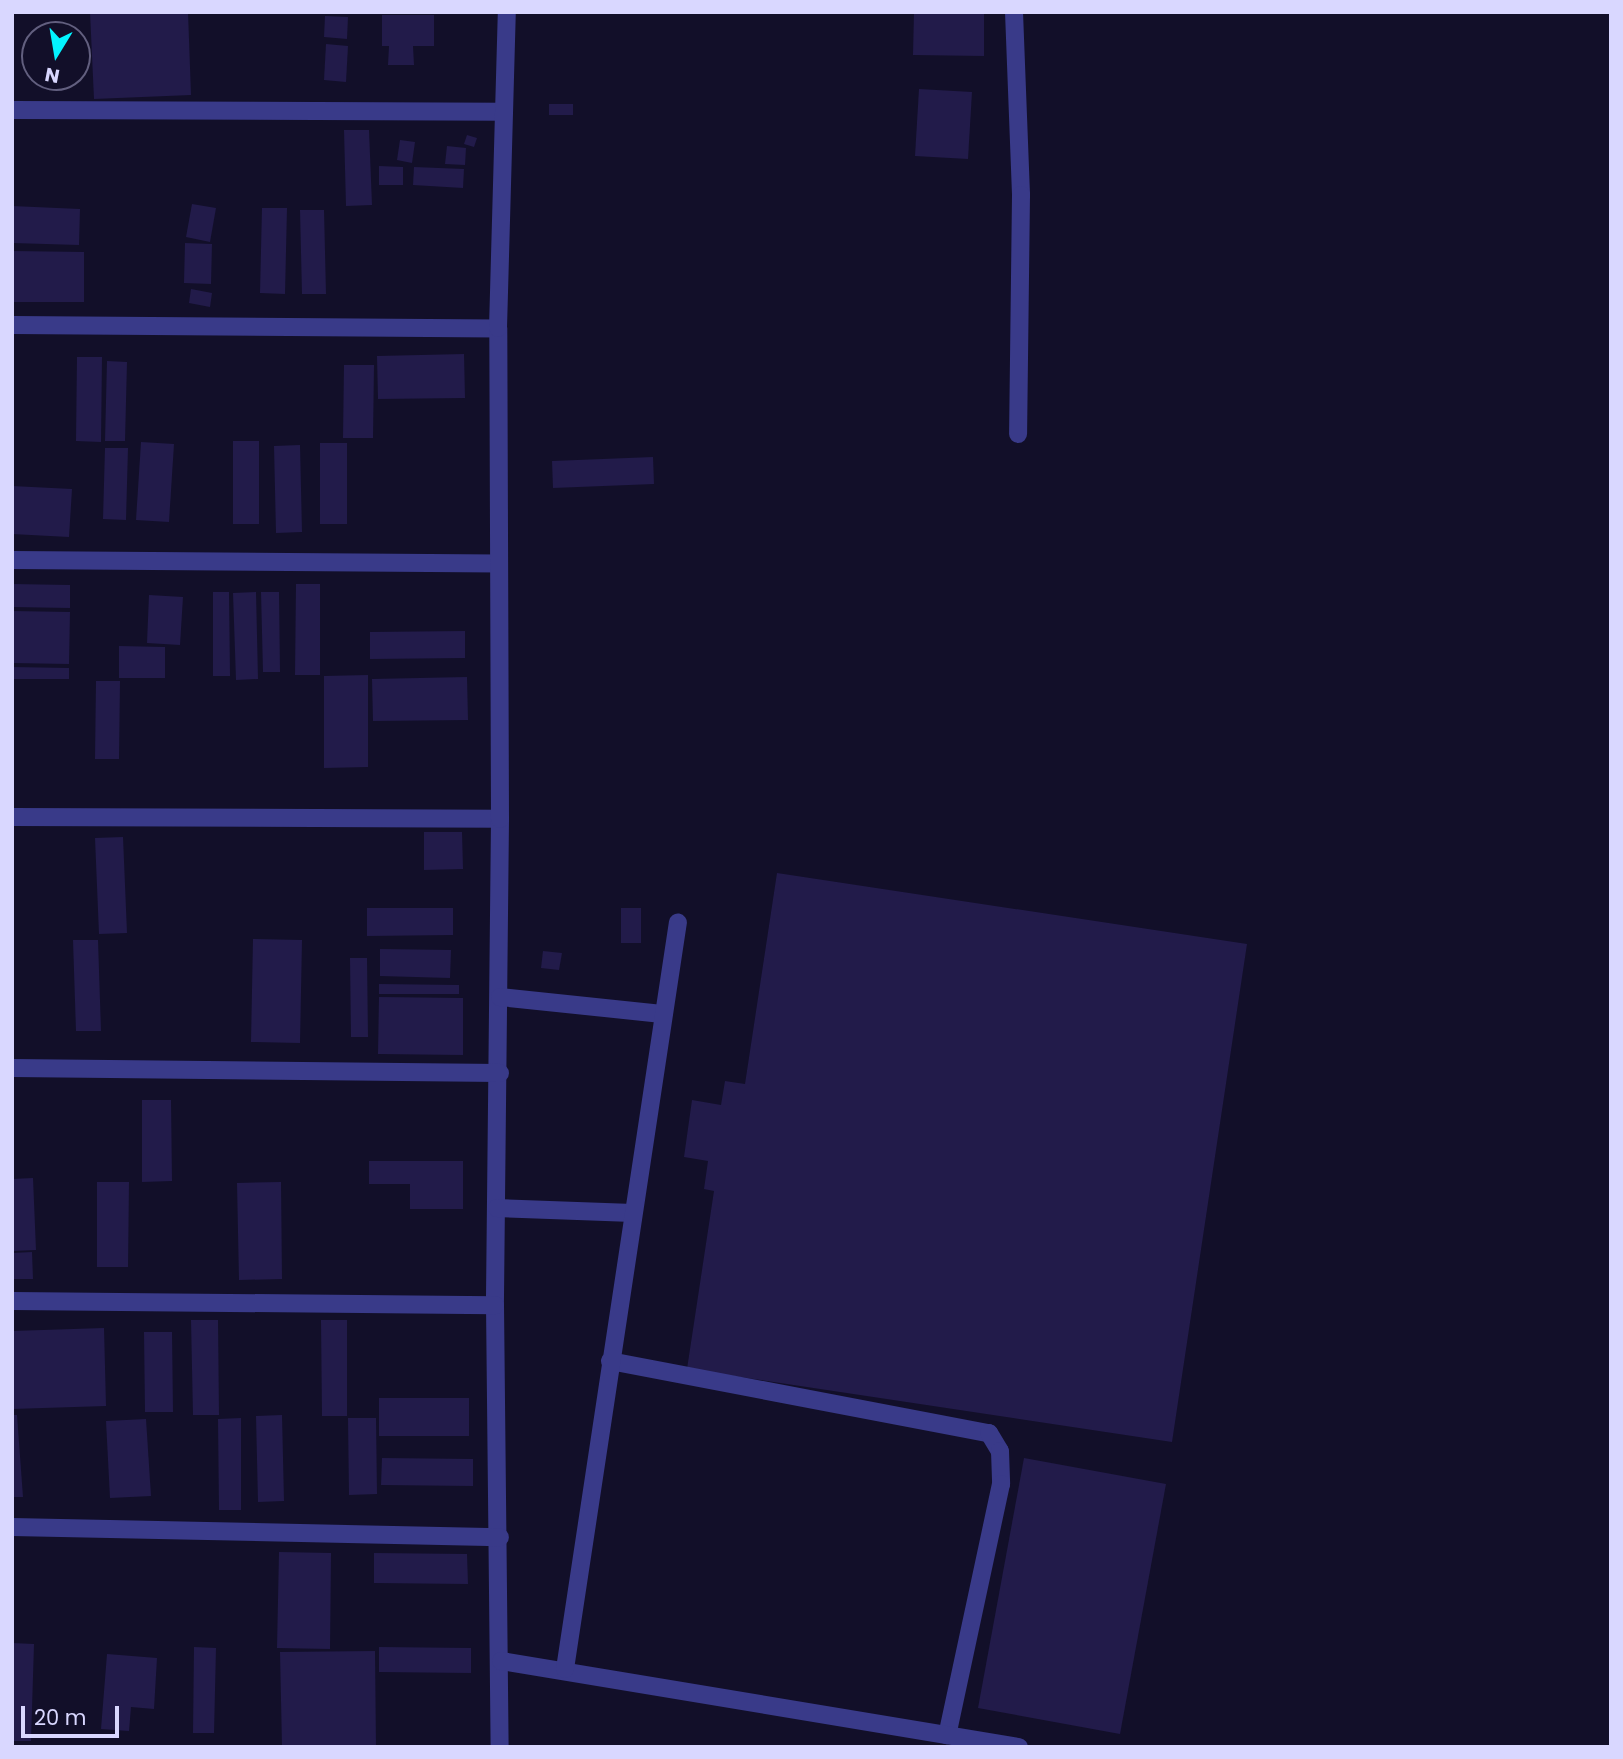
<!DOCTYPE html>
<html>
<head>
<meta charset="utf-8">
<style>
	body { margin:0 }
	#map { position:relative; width:1623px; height:1759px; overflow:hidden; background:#120f29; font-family:Poppins,sans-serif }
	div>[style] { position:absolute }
	.building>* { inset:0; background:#221b4a }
	.minor>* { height:18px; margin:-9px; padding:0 9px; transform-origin:9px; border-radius:9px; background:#393a89 }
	span { translate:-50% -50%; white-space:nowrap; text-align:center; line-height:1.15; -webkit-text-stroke:6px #120f29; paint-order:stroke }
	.frame { position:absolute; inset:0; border:14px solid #d9d7ff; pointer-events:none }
	.north { position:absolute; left:21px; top:21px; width:70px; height:70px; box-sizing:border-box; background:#120f29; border:2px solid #625f7f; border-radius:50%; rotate:191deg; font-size:19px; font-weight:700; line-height:28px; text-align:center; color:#d9d7ff }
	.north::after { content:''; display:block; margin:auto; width:24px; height:32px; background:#03f3ff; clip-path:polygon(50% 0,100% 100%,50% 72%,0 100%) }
	.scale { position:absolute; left:21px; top:1706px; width:98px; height:32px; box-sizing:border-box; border:4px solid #d9d7ff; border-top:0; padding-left:9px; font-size:21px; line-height:24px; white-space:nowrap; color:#d9d7ff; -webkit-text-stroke:5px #120f29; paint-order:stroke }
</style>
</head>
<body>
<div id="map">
	<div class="building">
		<i style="clip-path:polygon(90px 12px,188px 12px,191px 95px,94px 99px)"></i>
		<i style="clip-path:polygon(914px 12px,984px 12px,984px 56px,913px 55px)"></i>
		<i style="clip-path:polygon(382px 15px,434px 15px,434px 46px,413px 46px,414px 65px,388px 65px,389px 46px,382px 46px)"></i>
		<i style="clip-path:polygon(325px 16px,348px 17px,347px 39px,324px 37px)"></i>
		<i style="clip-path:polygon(326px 44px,348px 46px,346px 82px,324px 80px)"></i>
		<i style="clip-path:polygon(919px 89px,972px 92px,968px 159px,915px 156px)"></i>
		<i style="clip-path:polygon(549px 104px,573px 104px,573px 115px,549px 115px)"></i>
		<i style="clip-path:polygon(344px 130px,369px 130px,372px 205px,346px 206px)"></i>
		<i style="clip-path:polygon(467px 135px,477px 138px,474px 147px,464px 144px)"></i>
		<i style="clip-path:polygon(400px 140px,415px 142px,412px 163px,397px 160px)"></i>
		<i style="clip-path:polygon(447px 146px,466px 148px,465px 165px,445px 164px)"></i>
		<i style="clip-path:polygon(379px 166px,403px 167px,403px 185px,379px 185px)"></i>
		<i style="clip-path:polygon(414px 167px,464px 169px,463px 188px,413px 185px)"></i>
		<i style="clip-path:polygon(192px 204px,216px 208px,210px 242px,186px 237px)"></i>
		<i style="clip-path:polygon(12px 206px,80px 209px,79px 245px,12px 243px)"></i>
		<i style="clip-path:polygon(262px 208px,287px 208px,285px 294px,260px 293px)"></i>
		<i style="clip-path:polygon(300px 210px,324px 210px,326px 294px,302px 294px)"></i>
		<i style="clip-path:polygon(185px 243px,212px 244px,211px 284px,184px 283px)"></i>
		<i style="clip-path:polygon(12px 251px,84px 252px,84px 302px,12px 302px)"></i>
		<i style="clip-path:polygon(191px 289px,212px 293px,210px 307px,189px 303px)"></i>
		<i style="clip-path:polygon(464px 354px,465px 398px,378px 399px,377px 356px)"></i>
		<i style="clip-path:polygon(77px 357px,102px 357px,101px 442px,76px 441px)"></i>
		<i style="clip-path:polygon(107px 361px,127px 362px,125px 441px,105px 441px)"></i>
		<i style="clip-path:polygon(344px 365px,374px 365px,373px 438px,343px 438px)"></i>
		<i style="clip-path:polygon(233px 441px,259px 441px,259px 524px,233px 524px)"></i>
		<i style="clip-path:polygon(141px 442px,174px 444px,169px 522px,136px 520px)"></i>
		<i style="clip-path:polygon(320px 443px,347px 443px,347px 524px,320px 524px)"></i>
		<i style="clip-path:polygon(300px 445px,302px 532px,276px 533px,274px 446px)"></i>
		<i style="clip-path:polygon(105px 448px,128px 448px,126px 520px,103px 519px)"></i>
		<i style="clip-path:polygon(653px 457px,654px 484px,553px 488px,552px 461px)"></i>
		<i style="clip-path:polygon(12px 486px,72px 489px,69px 537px,12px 534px)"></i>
		<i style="clip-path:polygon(12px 584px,70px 585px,70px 608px,12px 607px)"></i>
		<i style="clip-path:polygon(296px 584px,320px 584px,320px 675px,295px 675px)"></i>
		<i style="clip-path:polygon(213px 592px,229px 592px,230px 676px,213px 676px)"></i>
		<i style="clip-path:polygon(256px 592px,258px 679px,236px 680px,233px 593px)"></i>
		<i style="clip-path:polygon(261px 592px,279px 592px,280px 672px,263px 672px)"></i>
		<i style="clip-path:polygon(149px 595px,183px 597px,180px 645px,147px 643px)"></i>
		<i style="clip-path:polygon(12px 611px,70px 612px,69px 664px,12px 663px)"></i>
		<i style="clip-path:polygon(465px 631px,465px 658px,370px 659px,370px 632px)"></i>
		<i style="clip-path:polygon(119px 646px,165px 647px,165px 678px,119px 678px)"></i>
		<i style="clip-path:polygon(12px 667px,69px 668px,69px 679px,12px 679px)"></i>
		<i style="clip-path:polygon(368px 675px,368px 767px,324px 768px,324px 676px)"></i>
		<i style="clip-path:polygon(467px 677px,468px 720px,373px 721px,372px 679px)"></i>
		<i style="clip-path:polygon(96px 681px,120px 681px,119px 759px,95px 759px)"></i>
		<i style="clip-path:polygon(424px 832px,462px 832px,463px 869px,424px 870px)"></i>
		<i style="clip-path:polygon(123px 837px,127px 933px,99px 934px,95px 838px)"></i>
		<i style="clip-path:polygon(777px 873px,1247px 944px,1172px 1442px,687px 1369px,714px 1191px,704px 1189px,708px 1161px,684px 1157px,692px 1100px,721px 1105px,725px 1081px,745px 1084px)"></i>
		<i style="clip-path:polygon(367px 908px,453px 908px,453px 935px,367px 936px)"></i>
		<i style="clip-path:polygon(621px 908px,641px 908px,641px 943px,621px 943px)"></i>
		<i style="clip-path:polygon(253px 939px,302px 940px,300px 1043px,251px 1042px)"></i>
		<i style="clip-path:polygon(73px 940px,98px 940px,101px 1031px,76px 1031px)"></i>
		<i style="clip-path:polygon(380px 949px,451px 950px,450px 978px,380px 976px)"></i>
		<i style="clip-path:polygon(543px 951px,562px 953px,559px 970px,541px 968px)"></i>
		<i style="clip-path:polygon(350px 958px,367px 958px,368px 1037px,351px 1037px)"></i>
		<i style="clip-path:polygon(379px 984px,459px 985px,459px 994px,379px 994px)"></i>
		<i style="clip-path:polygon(379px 997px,463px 998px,463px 1055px,378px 1054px)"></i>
		<i style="clip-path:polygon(142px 1100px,171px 1100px,172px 1181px,142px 1182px)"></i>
		<i style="clip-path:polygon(369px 1161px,463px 1161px,463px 1209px,410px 1209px,410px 1184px,369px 1184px)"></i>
		<i style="clip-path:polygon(33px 1178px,36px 1250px,12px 1251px,12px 1179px)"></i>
		<i style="clip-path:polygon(97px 1182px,129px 1182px,128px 1267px,97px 1267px)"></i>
		<i style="clip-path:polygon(281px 1182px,282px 1279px,239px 1280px,237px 1183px)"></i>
		<i style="clip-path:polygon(32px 1252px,33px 1279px,12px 1279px,12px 1253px)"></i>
		<i style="clip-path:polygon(191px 1320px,218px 1320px,219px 1415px,193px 1415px)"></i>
		<i style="clip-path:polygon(321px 1320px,347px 1320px,347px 1416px,322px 1416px)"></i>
		<i style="clip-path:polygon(104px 1328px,106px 1406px,12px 1409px,12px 1331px)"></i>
		<i style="clip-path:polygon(144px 1332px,172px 1332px,173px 1412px,145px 1412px)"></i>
		<i style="clip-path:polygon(379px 1398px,469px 1398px,469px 1436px,379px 1436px)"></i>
		<i style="clip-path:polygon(12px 1415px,17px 1415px,23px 1497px,12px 1497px)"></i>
		<i style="clip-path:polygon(282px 1415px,284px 1501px,258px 1502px,256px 1416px)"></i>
		<i style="clip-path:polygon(241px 1418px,241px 1510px,219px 1510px,218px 1419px)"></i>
		<i style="clip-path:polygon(348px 1418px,376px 1418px,377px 1494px,349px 1495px)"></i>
		<i style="clip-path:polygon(146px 1419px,151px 1496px,110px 1498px,106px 1421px)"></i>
		<i style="clip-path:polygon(382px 1458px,473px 1459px,473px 1486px,381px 1485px)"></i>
		<i style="clip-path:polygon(1024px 1458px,1166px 1484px,1120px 1734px,978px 1708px)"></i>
		<i style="clip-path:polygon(279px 1552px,331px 1553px,330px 1649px,277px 1648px)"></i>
		<i style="clip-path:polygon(374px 1553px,467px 1554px,468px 1584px,374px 1583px)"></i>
		<i style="clip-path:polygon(12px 1643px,34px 1644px,31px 1741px,12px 1741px)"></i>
		<i style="clip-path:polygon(194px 1647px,216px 1648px,214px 1733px,193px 1733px)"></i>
		<i style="clip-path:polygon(379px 1647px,471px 1648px,471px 1673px,379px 1672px)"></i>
		<i style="clip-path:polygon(375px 1651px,376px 1747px,282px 1747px,280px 1652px)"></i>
		<i style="clip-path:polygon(107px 1654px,157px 1658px,154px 1709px,131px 1707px,129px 1731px,101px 1729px)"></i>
	</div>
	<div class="minor">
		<i style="left:1014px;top:12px;width:183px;rotate:87.8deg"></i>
		<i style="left:1021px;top:195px;width:239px;rotate:90.7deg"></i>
		<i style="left:12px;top:110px;width:492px;rotate:0.2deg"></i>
		<i style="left:12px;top:325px;width:486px;rotate:0.4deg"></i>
		<i style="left:12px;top:560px;width:487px;rotate:0.4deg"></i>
		<i style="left:12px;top:817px;width:488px;rotate:0.2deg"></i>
		<i style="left:500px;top:819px;width:486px;rotate:90.6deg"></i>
		<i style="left:495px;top:1305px;width:442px;rotate:89.4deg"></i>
		<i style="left:500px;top:819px;width:491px;rotate:-90.2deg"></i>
		<i style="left:498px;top:328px;width:316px;rotate:-88.4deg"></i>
		<i style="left:500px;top:997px;width:163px;rotate:6deg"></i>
		<i style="left:12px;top:1068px;width:488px;rotate:0.6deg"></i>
		<i style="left:497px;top:1208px;width:136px;rotate:2.1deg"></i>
		<i style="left:12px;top:1301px;width:483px;rotate:0.5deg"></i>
		<i style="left:610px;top:1361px;width:386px;rotate:10.8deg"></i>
		<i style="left:989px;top:1433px;width:21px;rotate:59deg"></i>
		<i style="left:1000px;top:1451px;width:33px;rotate:88deg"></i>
		<i style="left:1001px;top:1484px;width:257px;rotate:102.1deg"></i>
		<i style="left:12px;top:1527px;width:488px;rotate:1.2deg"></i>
		<i style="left:501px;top:1661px;width:525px;rotate:9.43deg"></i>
		<i style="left:565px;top:1669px;width:755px;rotate:-81.4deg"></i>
	</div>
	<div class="frame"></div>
	<div class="north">N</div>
	<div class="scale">20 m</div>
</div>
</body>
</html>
